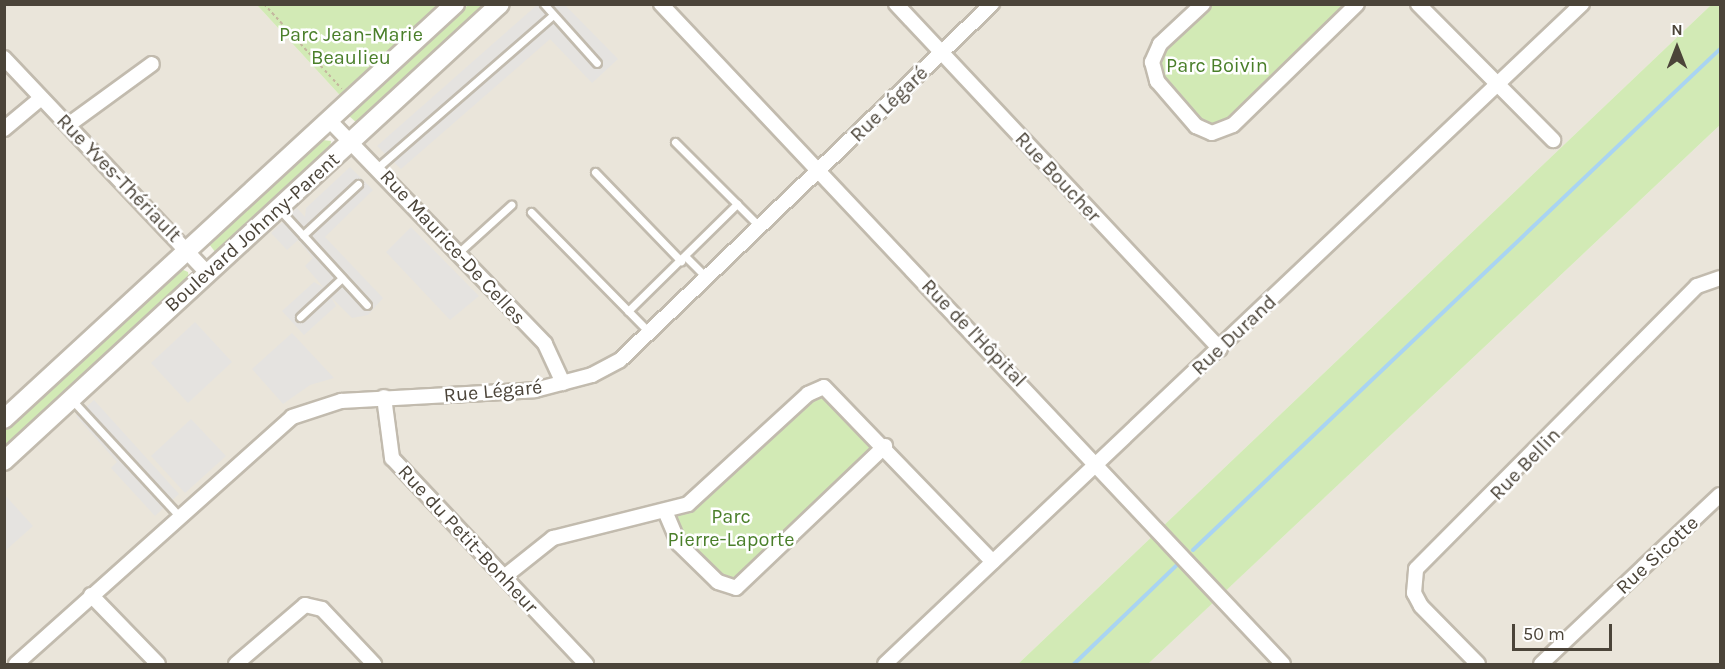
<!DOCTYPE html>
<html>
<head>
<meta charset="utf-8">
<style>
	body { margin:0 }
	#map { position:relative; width:1725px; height:669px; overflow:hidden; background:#f6f3ec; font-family:Karla,sans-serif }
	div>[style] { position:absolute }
	.residential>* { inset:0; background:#eae5da }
	.green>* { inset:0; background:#d2eab5 }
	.parking>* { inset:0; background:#e5e3e0 }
	.stream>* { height:4px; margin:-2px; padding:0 2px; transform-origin:2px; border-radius:2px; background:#a9d4f2 }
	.path>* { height:2px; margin-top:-1px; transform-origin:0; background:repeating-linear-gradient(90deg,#c4b79f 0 3px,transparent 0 6px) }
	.roads { filter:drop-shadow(2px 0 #c2bbae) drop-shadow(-2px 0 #c2bbae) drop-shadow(0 2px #c2bbae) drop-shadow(0 -2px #c2bbae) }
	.service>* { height:7px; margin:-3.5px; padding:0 3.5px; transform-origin:3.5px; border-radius:3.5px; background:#fff }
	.minor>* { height:14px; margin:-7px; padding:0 7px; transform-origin:7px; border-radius:7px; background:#fff }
	.tertiary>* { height:18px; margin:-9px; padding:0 9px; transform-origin:9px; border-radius:9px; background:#fff }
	span { translate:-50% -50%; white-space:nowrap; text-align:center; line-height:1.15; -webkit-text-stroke:5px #fff; paint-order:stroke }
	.park-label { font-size:20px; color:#4a7f2a }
	.street-label { font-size:20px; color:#4b4439 }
	.frame { position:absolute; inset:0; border:6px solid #4b4439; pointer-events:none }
	.north { position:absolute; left:1647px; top:18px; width:60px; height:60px; -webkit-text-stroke:4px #fff; paint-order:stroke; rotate:0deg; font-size:16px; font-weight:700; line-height:24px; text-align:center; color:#4b4439 }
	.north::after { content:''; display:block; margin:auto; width:21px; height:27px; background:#4b4439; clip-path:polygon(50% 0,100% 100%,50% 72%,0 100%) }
	.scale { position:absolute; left:1512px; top:624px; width:100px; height:27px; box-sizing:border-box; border:3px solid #4b4439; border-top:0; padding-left:8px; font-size:18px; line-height:21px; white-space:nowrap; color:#4b4439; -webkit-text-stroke:4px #fff; paint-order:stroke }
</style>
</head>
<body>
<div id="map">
	<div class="residential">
		<i style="clip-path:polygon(5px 5px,257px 5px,347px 103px,5px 419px)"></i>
		<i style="clip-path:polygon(500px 5px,1711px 5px,1018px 664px,5px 664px,5px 461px)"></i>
		<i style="clip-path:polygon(1720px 125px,1720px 664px,1148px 664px,1220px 596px)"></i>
	</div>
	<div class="green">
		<i style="clip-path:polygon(469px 4px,486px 5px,357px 123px,349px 116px)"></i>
		<i style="clip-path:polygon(257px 5px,455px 5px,347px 103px)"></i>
		<i style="clip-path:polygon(1203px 5px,1357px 5px,1233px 125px,1212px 133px,1157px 81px,1154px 52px)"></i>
		<i style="clip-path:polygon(1711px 5px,1720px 5px,1720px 125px,1148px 664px,1018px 664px)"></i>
		<i style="clip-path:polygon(323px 140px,331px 141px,330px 148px,216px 253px,209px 244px)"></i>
		<i style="clip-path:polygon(181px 269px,188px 272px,189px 279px,5px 448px,5px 431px)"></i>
		<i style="clip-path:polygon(816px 389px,885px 446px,736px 588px,679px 544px,665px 511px,688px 504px)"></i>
	</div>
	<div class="parking">
		<i style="clip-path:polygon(537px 5px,565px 5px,618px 59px,592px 83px,550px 39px,401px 169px,377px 146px)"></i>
		<i style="clip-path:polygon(350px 167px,373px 190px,325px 237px,383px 298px,368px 315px,352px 318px,331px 297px,336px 306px,304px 335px,282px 311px,314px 282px,324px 288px,305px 266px,313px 258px,298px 240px,287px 250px,271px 233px,297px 208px,305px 217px,306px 208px)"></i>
		<i style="clip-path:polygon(411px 227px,479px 296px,450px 320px,386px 252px)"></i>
		<i style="clip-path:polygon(195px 322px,232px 362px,188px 403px,151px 363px)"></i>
		<i style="clip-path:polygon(292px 333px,334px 378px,310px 385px,283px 404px,252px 369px)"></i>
		<i style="clip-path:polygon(94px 400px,179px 494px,155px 516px,111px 468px,117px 462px,76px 416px)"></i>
		<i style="clip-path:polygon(191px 419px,226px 456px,185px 493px,151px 456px)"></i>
		<i style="clip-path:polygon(4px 494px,33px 526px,5px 551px,4px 551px)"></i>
	</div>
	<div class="stream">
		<i style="left:1193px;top:550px;width:727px;rotate:-43.55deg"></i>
		<i style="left:1074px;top:664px;width:143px;rotate:-43.9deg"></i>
	</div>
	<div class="path">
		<i style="left:264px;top:4px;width:115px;rotate:47.5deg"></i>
	</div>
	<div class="roads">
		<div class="service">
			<i style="left:544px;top:4px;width:79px;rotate:48.1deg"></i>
			<i style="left:675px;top:142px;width:122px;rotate:45deg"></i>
			<i style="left:377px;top:168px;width:233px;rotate:-41deg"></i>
			<i style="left:595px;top:172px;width:124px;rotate:46deg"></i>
			<i style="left:279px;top:209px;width:130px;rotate:47.5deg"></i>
			<i style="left:531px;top:212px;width:170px;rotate:45.5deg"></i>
			<i style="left:303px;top:235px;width:75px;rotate:-42.8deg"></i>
			<i style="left:458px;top:253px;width:72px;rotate:-42.2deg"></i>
			<i style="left:686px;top:257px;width:30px;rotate:45deg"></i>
			<i style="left:628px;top:311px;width:153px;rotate:-44.5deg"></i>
			<i style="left:300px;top:317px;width:57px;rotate:-42.9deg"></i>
			<i style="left:72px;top:400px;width:156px;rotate:47.3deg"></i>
		</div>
		<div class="minor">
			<i style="left:661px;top:4px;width:907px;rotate:46.7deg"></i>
			<i style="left:896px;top:4px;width:473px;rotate:46.8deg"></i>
			<i style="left:1203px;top:4px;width:59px;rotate:137.1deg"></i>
			<i style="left:1160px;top:44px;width:20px;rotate:114deg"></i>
			<i style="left:1152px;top:62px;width:20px;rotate:75deg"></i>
			<i style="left:1157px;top:81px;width:60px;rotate:49.1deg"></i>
			<i style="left:1196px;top:126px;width:17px;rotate:24deg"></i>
			<i style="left:1212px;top:133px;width:22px;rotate:-21deg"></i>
			<i style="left:1233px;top:125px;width:173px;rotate:-44.3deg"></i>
			<i style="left:1418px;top:4px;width:192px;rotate:45.2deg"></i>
			<i style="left:4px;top:58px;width:296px;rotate:46.6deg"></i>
			<i style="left:329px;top:120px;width:311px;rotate:46deg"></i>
			<i style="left:545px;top:344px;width:43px;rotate:65.2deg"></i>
			<i style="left:71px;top:123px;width:100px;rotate:-36.1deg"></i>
			<i style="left:4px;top:129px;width:47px;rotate:-39.8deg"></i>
			<i style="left:384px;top:397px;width:62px;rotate:82.5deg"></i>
			<i style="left:392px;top:458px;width:283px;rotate:46.7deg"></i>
			<i style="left:665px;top:511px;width:36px;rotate:67deg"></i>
			<i style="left:679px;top:544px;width:54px;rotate:44.3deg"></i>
			<i style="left:718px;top:582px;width:19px;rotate:18deg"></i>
			<i style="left:736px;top:588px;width:206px;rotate:-43.6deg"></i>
			<i style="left:504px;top:577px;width:63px;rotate:-38.5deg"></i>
			<i style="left:553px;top:538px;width:139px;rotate:-14.1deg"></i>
			<i style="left:688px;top:504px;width:163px;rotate:-42.5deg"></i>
			<i style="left:808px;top:394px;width:17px;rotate:-24deg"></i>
			<i style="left:824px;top:387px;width:243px;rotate:46deg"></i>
			<i style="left:91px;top:595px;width:96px;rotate:45.8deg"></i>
			<i style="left:16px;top:664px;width:370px;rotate:-41.8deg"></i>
			<i style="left:292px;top:417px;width:52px;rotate:-18.1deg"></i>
			<i style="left:341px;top:401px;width:194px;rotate:-3.2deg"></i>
			<i style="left:535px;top:390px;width:59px;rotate:-14.7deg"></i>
			<i style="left:592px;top:375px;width:32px;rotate:-28deg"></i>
			<i style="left:620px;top:360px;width:515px;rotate:-43.74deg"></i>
			<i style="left:236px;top:664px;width:91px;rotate:-40.5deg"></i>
			<i style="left:305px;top:605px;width:17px;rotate:13deg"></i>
			<i style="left:322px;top:609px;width:76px;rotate:46.6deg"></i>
			<i style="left:885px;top:664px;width:960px;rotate:-43.44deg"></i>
			<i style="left:1478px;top:664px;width:81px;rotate:-134.5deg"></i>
			<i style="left:1421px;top:606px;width:15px;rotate:-118deg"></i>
			<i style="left:1414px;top:593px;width:24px;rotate:-85deg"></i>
			<i style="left:1416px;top:569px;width:399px;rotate:-45.2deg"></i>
			<i style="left:1697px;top:286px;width:24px;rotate:-19deg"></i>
			<i style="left:1541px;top:664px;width:246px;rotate:-43.4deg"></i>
		</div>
		<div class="tertiary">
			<i style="left:4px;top:419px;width:613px;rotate:-42.62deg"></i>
			<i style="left:4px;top:461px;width:674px;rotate:-42.66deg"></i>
		</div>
	</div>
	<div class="park-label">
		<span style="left:351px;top:46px">Parc Jean-Marie<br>Beaulieu</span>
		<span style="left:1217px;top:65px">Parc Boivin</span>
		<span style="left:731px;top:528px">Parc<br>Pierre-Laporte</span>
	</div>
	<div class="street-label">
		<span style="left:889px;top:104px;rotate:-44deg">Rue Légaré</span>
		<span style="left:1058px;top:177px;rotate:47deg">Rue Boucher</span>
		<span style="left:119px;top:178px;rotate:46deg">Rue Yves-Thériault</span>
		<span style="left:252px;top:232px;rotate:-42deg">Boulevard Johnny-Parent</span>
		<span style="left:453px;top:247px;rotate:47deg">Rue Maurice-De Celles</span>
		<span style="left:974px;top:333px;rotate:46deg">Rue de l'Hôpital</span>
		<span style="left:1234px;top:335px;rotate:-43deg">Rue Durand</span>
		<span style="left:493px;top:391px;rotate:-5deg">Rue Légaré</span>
		<span style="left:1525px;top:464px;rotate:-46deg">Rue Bellin</span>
		<span style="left:468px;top:539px;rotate:47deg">Rue du Petit-Bonheur</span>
		<span style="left:1657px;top:555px;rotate:-43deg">Rue Sicotte</span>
	</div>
	<div class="frame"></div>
	<div class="north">N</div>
	<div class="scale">50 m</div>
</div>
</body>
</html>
